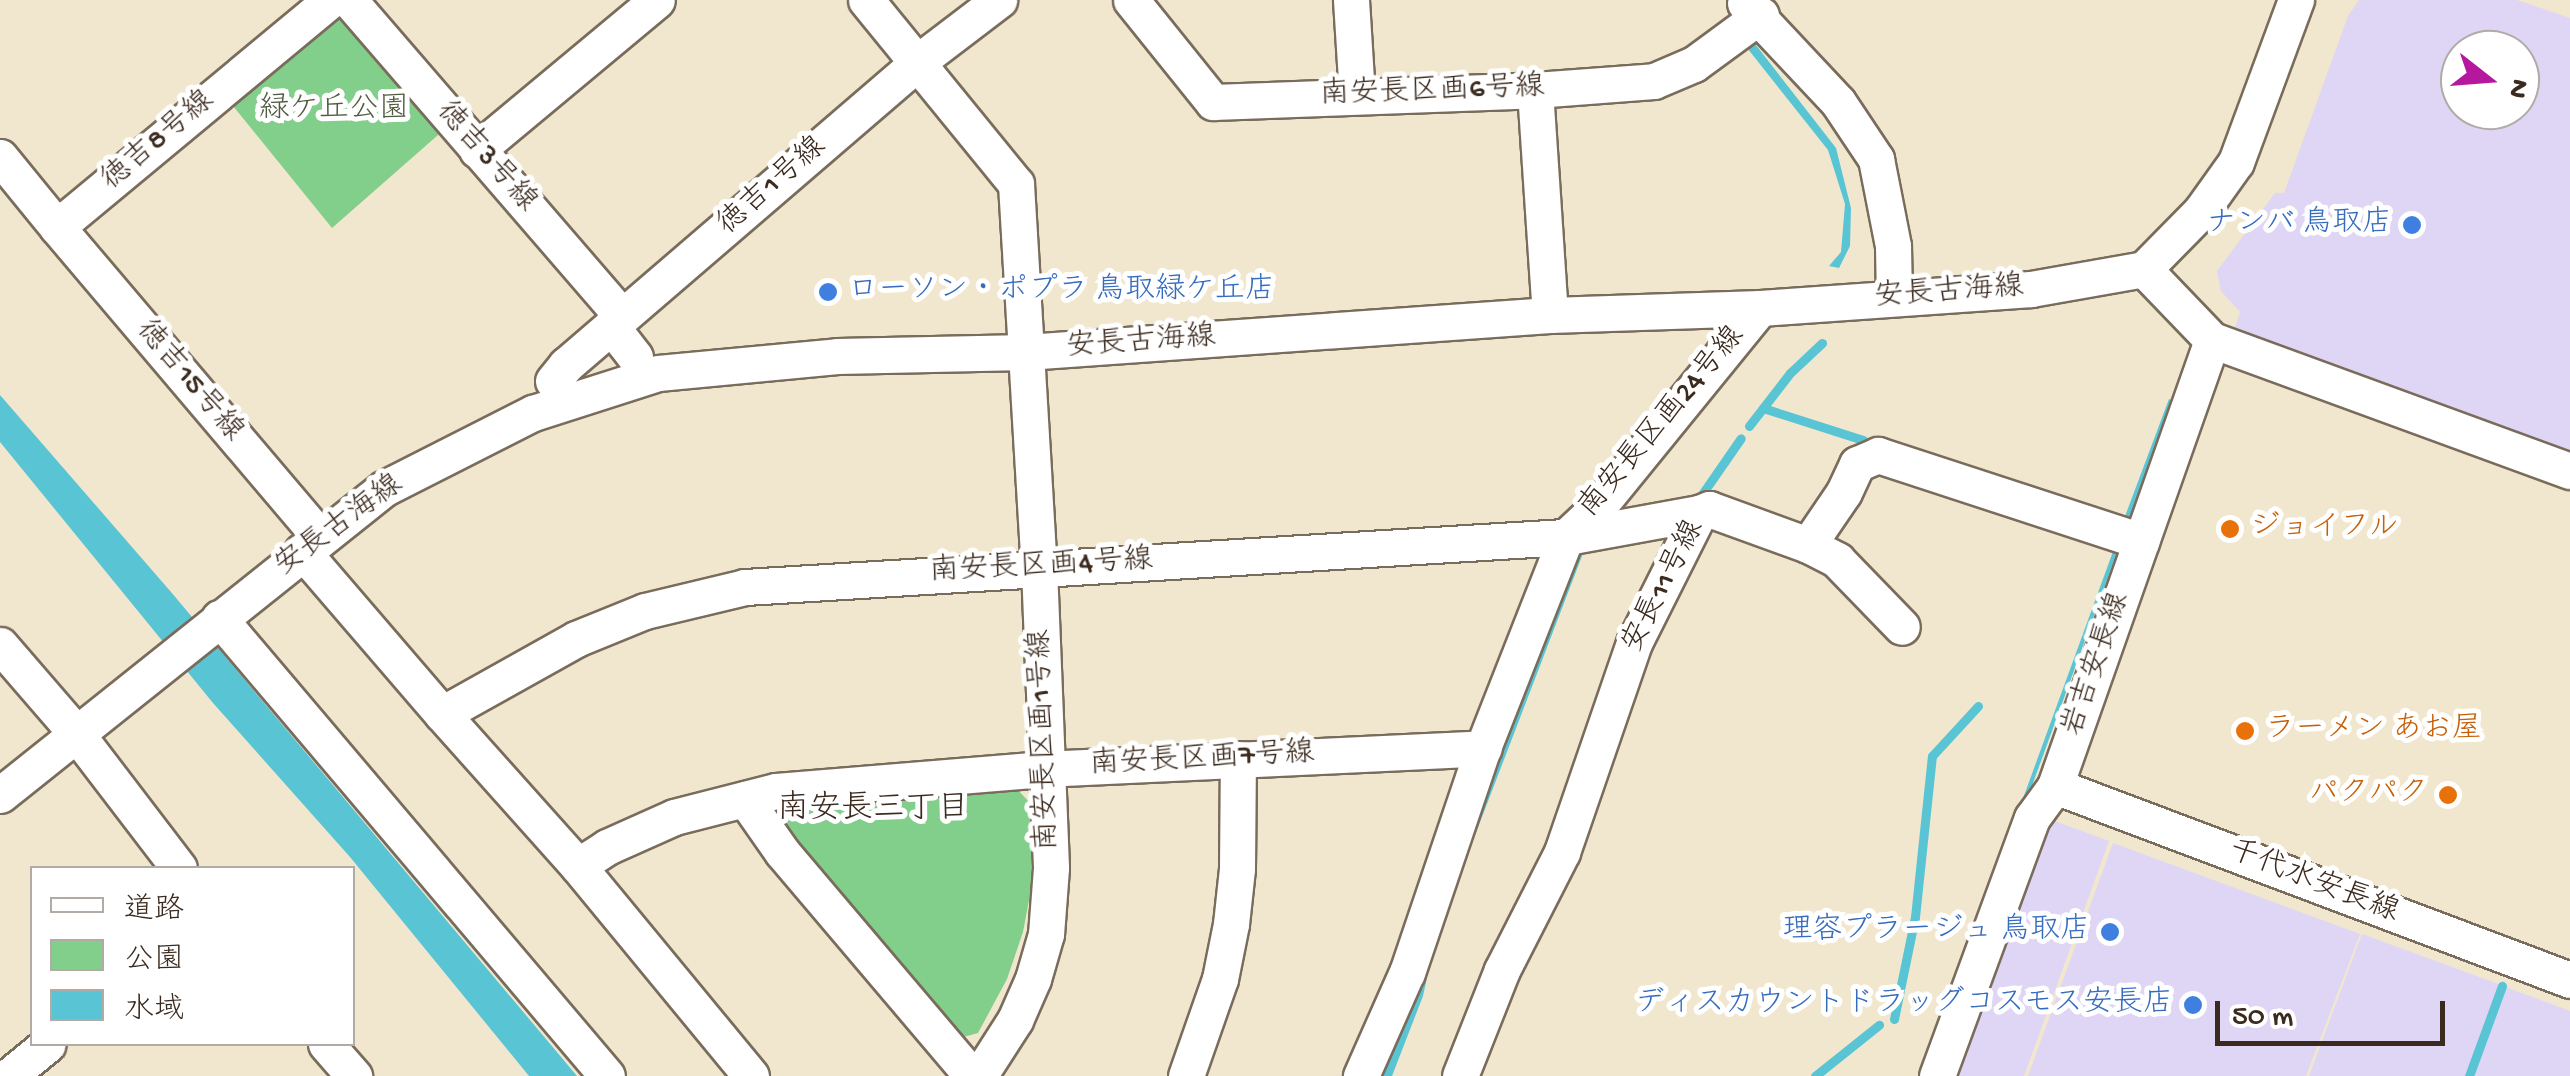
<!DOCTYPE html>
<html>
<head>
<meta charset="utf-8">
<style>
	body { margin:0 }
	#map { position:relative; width:2570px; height:1076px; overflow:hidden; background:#f0e7ce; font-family:"Gochi Hand","Klee One",sans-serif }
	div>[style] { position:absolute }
	.built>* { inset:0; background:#dfd5f5 }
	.green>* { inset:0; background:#82ce8b }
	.water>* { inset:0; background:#59c4d4 }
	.stream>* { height:9px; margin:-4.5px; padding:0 4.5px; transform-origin:4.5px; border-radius:4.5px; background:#59c4d4 }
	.roads { filter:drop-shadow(2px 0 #7a6c5c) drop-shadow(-2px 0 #7a6c5c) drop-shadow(0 2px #7a6c5c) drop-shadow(0 -2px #7a6c5c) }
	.minor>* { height:35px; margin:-17.5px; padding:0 17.5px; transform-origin:17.5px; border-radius:17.5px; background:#fff }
	.dots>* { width:28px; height:28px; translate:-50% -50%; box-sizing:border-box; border:5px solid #fff; border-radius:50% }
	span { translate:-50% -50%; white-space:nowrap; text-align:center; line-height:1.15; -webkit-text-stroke:10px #fff; paint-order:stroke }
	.street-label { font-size:30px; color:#3b2a1e }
	.park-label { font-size:30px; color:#505b3f }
	.shop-label { font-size:30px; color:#366cbe }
	.right { translate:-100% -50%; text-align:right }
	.left { translate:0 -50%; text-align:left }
	.food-label { font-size:30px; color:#c56008 }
	.neighbourhood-label { font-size:32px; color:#3b2a1e }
	.legend { position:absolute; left:30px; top:866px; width:325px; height:180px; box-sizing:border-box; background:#fff; border:2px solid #b1aaa5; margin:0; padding:12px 18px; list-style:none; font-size:30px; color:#3b2a1e }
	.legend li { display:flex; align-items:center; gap:20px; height:50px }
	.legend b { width:50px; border:2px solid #b1aaa5 }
	.north { position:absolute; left:2440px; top:30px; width:100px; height:100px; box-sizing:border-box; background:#fff; border:2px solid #b1aaa5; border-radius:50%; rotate:107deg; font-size:28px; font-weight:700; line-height:40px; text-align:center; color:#3b2a1e }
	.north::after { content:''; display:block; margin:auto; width:35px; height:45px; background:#b5179e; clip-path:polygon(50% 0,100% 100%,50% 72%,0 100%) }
	.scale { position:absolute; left:2215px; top:1001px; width:230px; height:45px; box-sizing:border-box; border:5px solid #3b2a1e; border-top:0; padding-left:12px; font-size:30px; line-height:35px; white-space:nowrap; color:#3b2a1e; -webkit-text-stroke:8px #fff; paint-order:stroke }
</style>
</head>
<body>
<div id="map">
	<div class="built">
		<i style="clip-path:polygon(evenodd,2359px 0,2517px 0,2570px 18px,2570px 453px,2235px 328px,2240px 312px,2221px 291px,2217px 271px,2275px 193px,2284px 193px,2348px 16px,2359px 0,2460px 50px,2520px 50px,2520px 110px,2460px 110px,2460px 50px)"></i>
		<i style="clip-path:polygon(2052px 820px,2109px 841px,2024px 1076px,1956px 1076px)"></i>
		<i style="clip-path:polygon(2113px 843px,2360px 934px,2306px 1076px,2028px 1076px)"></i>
		<i style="clip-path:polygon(2362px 934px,2501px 985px,2468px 1076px,2309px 1076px)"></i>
		<i style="clip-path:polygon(2503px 986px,2570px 1011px,2570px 1076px,2470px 1076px)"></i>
	</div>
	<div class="green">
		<i style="clip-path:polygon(334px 14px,352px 15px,446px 128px,332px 228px,229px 101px)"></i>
		<i style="clip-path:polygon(1015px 787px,1031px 804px,1032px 884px,1023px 932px,1007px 979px,978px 1033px,956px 1039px,770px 816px,773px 804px)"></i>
	</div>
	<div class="water">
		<i style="clip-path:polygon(1752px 40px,1836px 148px,1851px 208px,1850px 246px,1839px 268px,1829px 266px,1841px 252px,1845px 204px,1828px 150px,1744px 44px)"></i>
		<i style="clip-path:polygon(1751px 337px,1761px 337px,1587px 543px,1436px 937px,1423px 996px,1392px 1076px,1383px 1076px,1579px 542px)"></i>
		<i style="clip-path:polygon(0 395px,171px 592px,577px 1076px,529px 1076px,350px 857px,213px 703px,0 442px)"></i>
		<i style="clip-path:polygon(2169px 399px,2173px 401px,2126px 529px,2121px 527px)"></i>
		<i style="clip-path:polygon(2115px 546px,2119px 547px,1962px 978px,2006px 845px)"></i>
	</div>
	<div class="stream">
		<i style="left:1763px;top:408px;width:105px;rotate:17.7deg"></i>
		<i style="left:1749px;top:426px;width:67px;rotate:-52.3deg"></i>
		<i style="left:1790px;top:373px;width:44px;rotate:-43.2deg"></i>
		<i style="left:1698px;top:500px;width:75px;rotate:-55.3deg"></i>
		<i style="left:1894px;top:1019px;width:104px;rotate:-78.4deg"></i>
		<i style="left:1915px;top:917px;width:162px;rotate:-84deg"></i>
		<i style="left:1932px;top:756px;width:68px;rotate:-47.4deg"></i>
		<i style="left:1815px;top:1076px;width:82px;rotate:-38.6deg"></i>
		<i style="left:2469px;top:1076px;width:96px;rotate:-69.9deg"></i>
	</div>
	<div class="roads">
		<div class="minor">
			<i style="left:349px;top:0;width:418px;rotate:49.2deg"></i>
			<i style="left:866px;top:0;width:237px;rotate:50.8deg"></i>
			<i style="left:1016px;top:184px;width:385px;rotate:86.6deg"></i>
			<i style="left:1039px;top:568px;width:300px;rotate:87.7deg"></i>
			<i style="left:1051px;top:868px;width:66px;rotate:94.3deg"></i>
			<i style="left:1046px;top:934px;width:47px;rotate:106.1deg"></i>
			<i style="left:1033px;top:979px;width:45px;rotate:113.7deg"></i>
			<i style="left:1015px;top:1020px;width:67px;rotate:122.7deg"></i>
			<i style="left:1131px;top:0;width:131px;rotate:51.2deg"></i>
			<i style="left:1213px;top:102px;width:322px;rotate:-2.1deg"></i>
			<i style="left:1535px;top:90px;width:119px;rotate:-4.3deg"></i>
			<i style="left:1654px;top:81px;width:43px;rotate:-23deg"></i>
			<i style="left:1694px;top:64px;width:83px;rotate:-36.2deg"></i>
			<i style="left:1351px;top:0;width:96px;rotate:86.4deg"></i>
			<i style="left:1745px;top:3px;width:136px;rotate:46.8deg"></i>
			<i style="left:1838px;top:102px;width:69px;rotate:56.3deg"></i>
			<i style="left:1876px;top:159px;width:89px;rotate:78.9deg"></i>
			<i style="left:1893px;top:246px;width:51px;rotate:88.9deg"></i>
			<i style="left:1535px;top:90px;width:225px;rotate:86.2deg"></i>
			<i style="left:477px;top:150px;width:234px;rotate:-39.8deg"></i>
			<i style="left:0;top:157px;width:90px;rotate:50.8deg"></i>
			<i style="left:57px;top:227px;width:355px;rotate:-39.7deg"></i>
			<i style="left:57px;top:227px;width:407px;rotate:49.7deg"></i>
			<i style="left:2144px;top:269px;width:81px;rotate:-45.5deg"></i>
			<i style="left:2201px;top:211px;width:60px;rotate:-54.5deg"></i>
			<i style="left:2236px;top:162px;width:173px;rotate:-69.7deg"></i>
			<i style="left:611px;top:326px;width:39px;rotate:52deg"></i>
			<i style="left:2212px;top:340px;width:381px;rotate:20.1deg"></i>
			<i style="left:553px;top:381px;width:21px;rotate:-51deg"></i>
			<i style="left:566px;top:365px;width:466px;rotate:-40.7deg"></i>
			<i style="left:919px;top:61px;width:101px;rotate:-37.3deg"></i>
			<i style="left:1566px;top:537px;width:45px;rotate:-43.2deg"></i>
			<i style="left:1599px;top:506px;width:255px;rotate:-50.9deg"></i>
			<i style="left:1567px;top:537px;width:134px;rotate:-10.3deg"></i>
			<i style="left:1808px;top:545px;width:33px;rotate:27deg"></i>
			<i style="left:1837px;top:560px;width:93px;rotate:45.9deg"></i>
			<i style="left:302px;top:551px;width:215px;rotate:49.3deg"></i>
			<i style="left:219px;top:618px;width:600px;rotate:49.73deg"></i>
			<i style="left:0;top:645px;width:115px;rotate:49.2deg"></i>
			<i style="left:75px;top:732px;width:171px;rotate:52.6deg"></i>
			<i style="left:2055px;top:786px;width:550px;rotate:20.64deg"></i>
			<i style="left:0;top:795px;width:492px;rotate:-38.6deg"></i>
			<i style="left:385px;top:488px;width:166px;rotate:-26.9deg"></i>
			<i style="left:533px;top:413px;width:131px;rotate:-17.7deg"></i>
			<i style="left:658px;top:373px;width:180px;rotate:-5.4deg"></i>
			<i style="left:837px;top:356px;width:189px;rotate:-1.2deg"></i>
			<i style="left:1026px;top:352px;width:525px;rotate:-4.04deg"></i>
			<i style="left:1550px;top:315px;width:210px;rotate:-1.9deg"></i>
			<i style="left:1760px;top:308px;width:272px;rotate:-4deg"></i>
			<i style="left:2031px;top:289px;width:115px;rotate:-10deg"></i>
			<i style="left:745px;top:799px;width:65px;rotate:55.1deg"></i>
			<i style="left:782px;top:852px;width:294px;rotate:49.7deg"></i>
			<i style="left:578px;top:866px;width:35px;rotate:-33deg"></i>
			<i style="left:607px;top:847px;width:73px;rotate:-24.1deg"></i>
			<i style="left:674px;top:817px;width:105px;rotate:-14.3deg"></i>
			<i style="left:776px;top:791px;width:269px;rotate:-4.7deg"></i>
			<i style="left:1044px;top:769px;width:440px;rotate:-2.7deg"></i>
			<i style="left:326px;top:1044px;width:43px;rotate:48.8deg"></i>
			<i style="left:9px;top:1076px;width:50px;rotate:-39.4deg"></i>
			<i style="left:751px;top:1076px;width:272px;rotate:-129.5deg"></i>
			<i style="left:578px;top:866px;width:204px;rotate:-131.8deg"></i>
			<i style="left:442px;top:714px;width:154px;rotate:-29.2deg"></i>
			<i style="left:576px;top:639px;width:74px;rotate:-22.1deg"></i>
			<i style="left:645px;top:611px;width:103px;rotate:-13.5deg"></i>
			<i style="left:745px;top:587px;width:823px;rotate:-3.49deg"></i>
			<i style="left:1566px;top:537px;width:227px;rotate:111.5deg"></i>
			<i style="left:1483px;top:748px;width:237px;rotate:108.7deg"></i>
			<i style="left:1407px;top:972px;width:114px;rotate:113.9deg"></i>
			<i style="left:1186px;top:1076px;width:103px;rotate:-70.7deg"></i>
			<i style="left:1220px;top:979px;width:56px;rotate:-78.7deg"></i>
			<i style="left:1231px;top:924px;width:55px;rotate:-83.8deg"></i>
			<i style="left:1237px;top:869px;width:110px;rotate:-89.5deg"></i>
			<i style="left:1460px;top:1076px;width:114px;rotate:-68.4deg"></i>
			<i style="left:1502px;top:970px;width:132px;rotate:-63deg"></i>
			<i style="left:1562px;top:852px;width:221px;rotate:-71deg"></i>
			<i style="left:1634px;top:643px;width:145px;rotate:-63.4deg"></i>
			<i style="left:1699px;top:513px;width:11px;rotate:-22deg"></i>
			<i style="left:1709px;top:509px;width:105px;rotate:20deg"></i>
			<i style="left:1808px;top:545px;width:64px;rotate:-55.8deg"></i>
			<i style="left:1844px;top:492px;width:31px;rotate:-65deg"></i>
			<i style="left:1857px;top:464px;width:23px;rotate:-23deg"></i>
			<i style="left:1878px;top:455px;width:277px;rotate:18.1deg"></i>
			<i style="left:1937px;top:1076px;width:275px;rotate:-69.8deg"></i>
			<i style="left:2032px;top:818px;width:39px;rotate:-54deg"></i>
			<i style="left:2055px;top:786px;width:473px;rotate:-70.6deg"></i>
			<i style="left:2212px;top:340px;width:98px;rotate:-133.8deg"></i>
		</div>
	</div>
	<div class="dots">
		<i style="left:2412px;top:225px;background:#3f7fe0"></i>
		<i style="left:828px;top:292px;background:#3f7fe0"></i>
		<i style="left:2230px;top:529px;background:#e8710a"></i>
		<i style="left:2245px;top:731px;background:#e8710a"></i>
		<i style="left:2448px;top:795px;background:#e8710a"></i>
		<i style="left:2110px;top:932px;background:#3f7fe0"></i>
		<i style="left:2193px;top:1005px;background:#3f7fe0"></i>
	</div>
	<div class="street-label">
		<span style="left:1432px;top:93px;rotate:-2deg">南安長区画6号線</span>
		<span style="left:159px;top:142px;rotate:-40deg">徳吉8号線</span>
		<span style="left:485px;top:158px;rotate:49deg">徳吉3号線</span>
		<span style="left:773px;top:187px;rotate:-41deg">徳吉1号線</span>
		<span style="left:1949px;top:294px;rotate:-4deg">安長古海線</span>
		<span style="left:1141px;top:344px;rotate:-4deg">安長古海線</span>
		<span style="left:188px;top:382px;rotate:50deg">徳吉15号線</span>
		<span style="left:1663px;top:423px;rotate:-50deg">南安長区画24号線</span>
		<span style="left:340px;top:527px;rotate:-36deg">安長古海線</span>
		<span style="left:1041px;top:568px;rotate:-3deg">南安長区画4号線</span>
		<span style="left:1665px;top:587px;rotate:-63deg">安長11号線</span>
		<span style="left:2098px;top:665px;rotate:-71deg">岩吉安長線</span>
		<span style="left:1046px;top:740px;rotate:-92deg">南安長区画1号線</span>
		<span style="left:1202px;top:761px;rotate:-3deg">南安長区画7号線</span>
		<span style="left:2313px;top:883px;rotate:21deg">千代水安長線</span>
	</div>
	<div class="park-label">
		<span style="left:334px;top:111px">緑ケ丘公園</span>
	</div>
	<div class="shop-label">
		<span class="right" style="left:2392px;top:225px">ナンバ 鳥取店</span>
		<span class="left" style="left:848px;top:292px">ローソン・ポプラ 鳥取緑ケ丘店</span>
		<span class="right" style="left:2090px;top:932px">理容プラージュ 鳥取店</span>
		<span class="right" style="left:2173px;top:1005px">ディスカウントドラッグコスモス安長店</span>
	</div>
	<div class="food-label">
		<span class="left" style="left:2250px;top:529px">ジョイフル</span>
		<span class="left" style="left:2265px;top:731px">ラーメン あお屋</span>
		<span class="right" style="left:2428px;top:795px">パクパク</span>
	</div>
	<div class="neighbourhood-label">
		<span style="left:873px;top:810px">南安長三丁目</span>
	</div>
	<ul class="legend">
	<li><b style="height:12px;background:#fff"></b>道路</li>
	<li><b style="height:28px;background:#82ce8b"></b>公園</li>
	<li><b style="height:28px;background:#59c4d4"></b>水域</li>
	</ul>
	<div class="north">N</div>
	<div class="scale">50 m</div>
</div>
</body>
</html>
